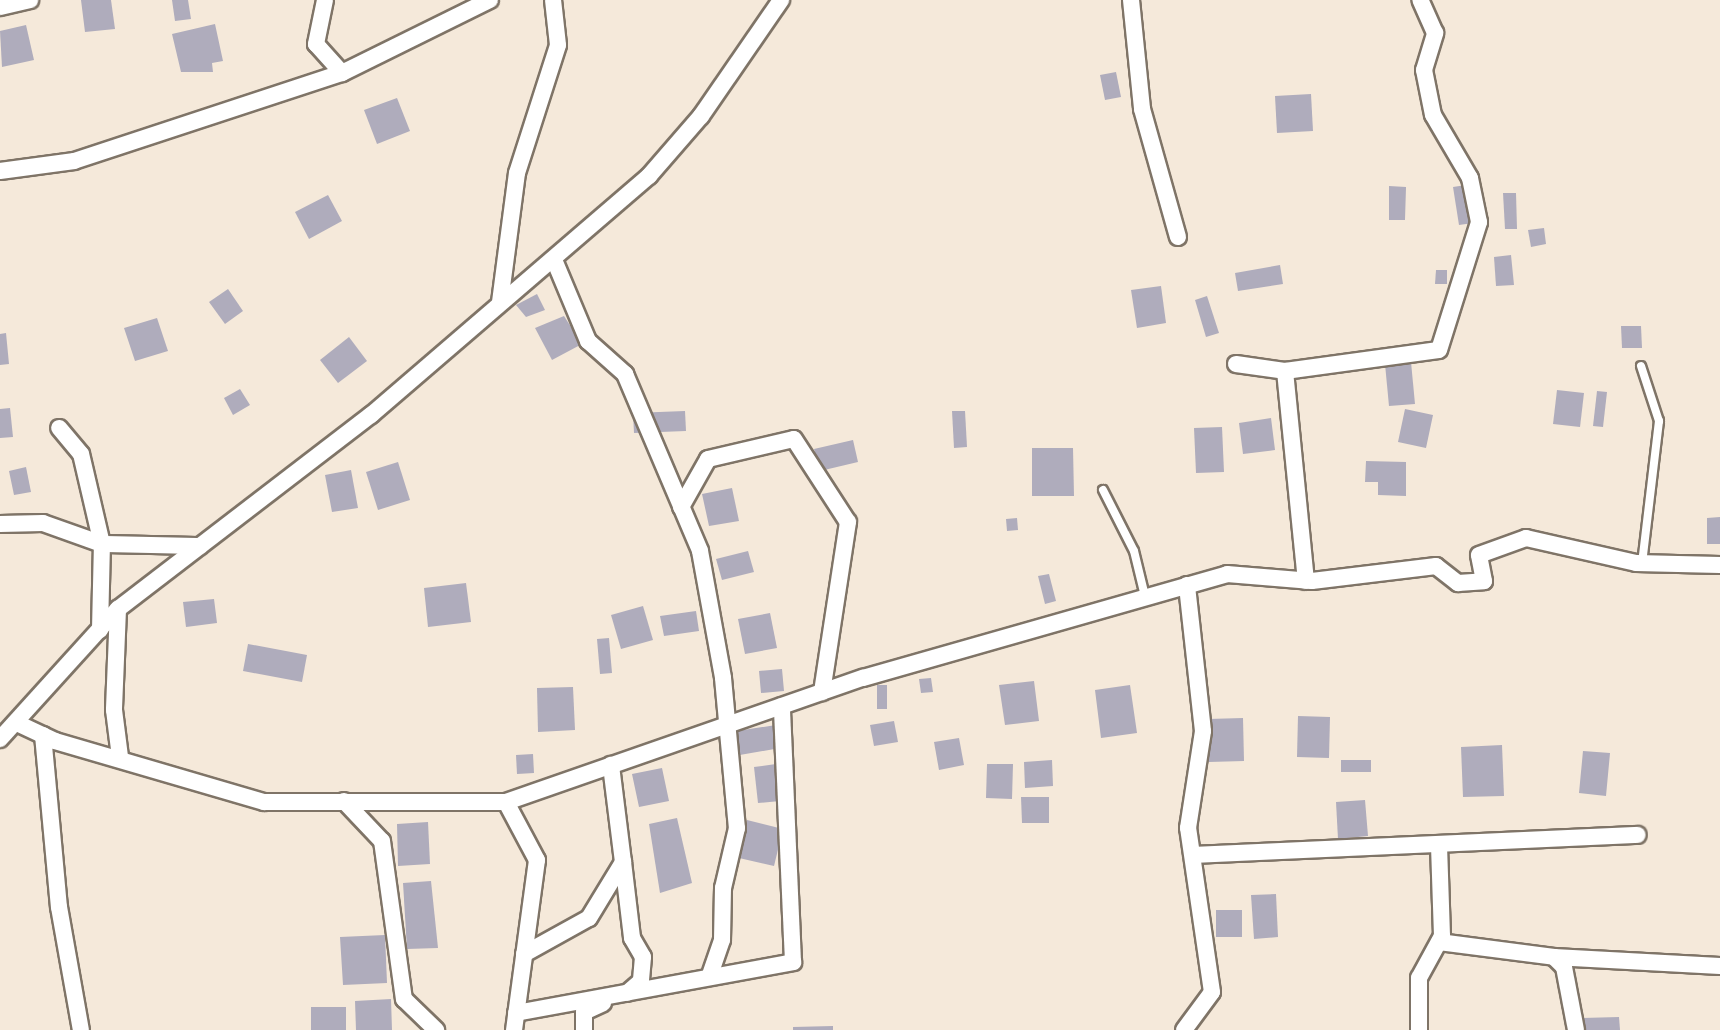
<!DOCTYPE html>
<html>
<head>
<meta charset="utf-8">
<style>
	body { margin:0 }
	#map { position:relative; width:1720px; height:1030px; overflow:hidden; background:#f5e9da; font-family:"Public Sans",sans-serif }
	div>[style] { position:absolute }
	.building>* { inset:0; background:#afacbc }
	.roads { filter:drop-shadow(2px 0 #7f7467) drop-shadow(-2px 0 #7f7467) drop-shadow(0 2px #7f7467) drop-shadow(0 -2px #7f7467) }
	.service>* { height:8px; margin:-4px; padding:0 4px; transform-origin:4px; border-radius:4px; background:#fff }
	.minor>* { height:16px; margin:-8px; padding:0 8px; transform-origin:8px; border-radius:8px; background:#fff }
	span { translate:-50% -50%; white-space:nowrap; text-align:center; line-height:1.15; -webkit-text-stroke:6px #fff; paint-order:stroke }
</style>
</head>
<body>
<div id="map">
	<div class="building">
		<i style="clip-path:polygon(81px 0,111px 0,115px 29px,85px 32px)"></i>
		<i style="clip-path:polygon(172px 0,188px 0,191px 19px,175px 21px)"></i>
		<i style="clip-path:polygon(215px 24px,223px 61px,212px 63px,213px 72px,181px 72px,172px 34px)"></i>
		<i style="clip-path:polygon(26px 25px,34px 60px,2px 67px,0 31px)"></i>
		<i style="clip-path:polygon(1116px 72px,1121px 97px,1105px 100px,1100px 75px)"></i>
		<i style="clip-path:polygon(1311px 94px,1313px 131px,1277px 133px,1275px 96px)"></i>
		<i style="clip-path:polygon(397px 98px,410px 131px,377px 144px,364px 110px)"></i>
		<i style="clip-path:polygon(1466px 185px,1473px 223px,1459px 225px,1453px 187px)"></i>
		<i style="clip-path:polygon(1389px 186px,1406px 187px,1405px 220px,1389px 220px)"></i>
		<i style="clip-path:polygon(1503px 193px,1516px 193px,1517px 229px,1505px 229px)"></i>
		<i style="clip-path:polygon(328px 195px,342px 221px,309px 239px,295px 212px)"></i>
		<i style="clip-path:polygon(1544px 228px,1546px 244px,1531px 247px,1528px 230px)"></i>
		<i style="clip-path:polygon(1511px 255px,1514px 285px,1496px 286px,1494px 257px)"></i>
		<i style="clip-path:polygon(1280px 265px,1283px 284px,1238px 291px,1235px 273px)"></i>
		<i style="clip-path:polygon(1436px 270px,1447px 270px,1447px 284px,1435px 284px)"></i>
		<i style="clip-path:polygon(1161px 286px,1166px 323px,1137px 328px,1131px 290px)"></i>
		<i style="clip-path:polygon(228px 289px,243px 311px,225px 324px,209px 302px)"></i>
		<i style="clip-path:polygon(537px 294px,545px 310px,526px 317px,516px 305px)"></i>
		<i style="clip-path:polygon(1207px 296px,1219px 333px,1206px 337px,1195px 300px)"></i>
		<i style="clip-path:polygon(564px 316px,582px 344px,552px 360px,535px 328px)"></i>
		<i style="clip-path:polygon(157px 318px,168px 351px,135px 361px,124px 328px)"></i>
		<i style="clip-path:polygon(1621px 326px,1641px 326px,1642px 348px,1622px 348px)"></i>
		<i style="clip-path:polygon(6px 333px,9px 364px,0 365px,0 334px)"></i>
		<i style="clip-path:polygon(349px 337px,367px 361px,338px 383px,320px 360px)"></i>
		<i style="clip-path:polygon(1411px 362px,1415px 404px,1389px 406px,1385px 364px)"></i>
		<i style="clip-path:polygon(240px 389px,250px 405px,233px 415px,224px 398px)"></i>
		<i style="clip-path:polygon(1557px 390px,1584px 393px,1580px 427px,1553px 424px)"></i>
		<i style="clip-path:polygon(1597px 391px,1607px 392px,1603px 427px,1593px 426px)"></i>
		<i style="clip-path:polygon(10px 408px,13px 437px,0 438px,0 409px)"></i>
		<i style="clip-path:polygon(1405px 409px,1433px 415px,1426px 448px,1398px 442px)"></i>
		<i style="clip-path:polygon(685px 411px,686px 431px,634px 433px,633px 413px)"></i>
		<i style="clip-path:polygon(952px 411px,965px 411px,967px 447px,954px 448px)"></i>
		<i style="clip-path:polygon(1271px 418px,1275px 450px,1243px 454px,1239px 423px)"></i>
		<i style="clip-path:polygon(1222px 427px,1224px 472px,1196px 473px,1194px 428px)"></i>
		<i style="clip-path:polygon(853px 440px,858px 462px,820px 471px,814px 449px)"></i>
		<i style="clip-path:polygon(1032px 448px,1073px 448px,1074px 496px,1032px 496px)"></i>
		<i style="clip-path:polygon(1366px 461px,1406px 462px,1406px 496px,1378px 495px,1378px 482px,1365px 482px)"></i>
		<i style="clip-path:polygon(398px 462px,410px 500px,378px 510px,366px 472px)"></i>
		<i style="clip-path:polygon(26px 467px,31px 492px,14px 495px,9px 471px)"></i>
		<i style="clip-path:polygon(351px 470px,358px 508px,332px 512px,325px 475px)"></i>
		<i style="clip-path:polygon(732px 488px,739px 521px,709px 526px,702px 494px)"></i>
		<i style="clip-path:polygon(1720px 517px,1720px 544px,1707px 544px,1707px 518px)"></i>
		<i style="clip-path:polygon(1017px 518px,1018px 530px,1007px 531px,1006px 519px)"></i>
		<i style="clip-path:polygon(748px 551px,754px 572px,722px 580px,716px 559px)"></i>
		<i style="clip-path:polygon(1049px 574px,1056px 601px,1045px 604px,1038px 576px)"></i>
		<i style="clip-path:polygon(466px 583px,471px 622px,428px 627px,424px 588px)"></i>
		<i style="clip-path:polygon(214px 599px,217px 623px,186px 627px,183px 602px)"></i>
		<i style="clip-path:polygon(643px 606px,653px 640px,621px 649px,611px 615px)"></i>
		<i style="clip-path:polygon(696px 611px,699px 631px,664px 636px,660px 616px)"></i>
		<i style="clip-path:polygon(770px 613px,777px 648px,745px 654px,738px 619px)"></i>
		<i style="clip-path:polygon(609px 638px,612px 673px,600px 674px,597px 639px)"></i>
		<i style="clip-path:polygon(248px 644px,307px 655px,302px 682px,243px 671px)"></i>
		<i style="clip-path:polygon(782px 669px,784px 691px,761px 693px,759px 671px)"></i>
		<i style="clip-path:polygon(931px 678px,933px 692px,921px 693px,919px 679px)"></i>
		<i style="clip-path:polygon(1034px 681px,1039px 721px,1005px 725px,999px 685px)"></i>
		<i style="clip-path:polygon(877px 685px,887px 685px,887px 709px,877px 709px)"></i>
		<i style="clip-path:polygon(1130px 685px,1137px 733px,1101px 738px,1095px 690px)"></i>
		<i style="clip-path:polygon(573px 687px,575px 730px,538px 732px,537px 688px)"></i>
		<i style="clip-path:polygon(1298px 716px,1330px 717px,1329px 758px,1297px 757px)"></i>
		<i style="clip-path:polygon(1243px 718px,1244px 761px,1209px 762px,1208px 719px)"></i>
		<i style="clip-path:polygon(894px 721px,898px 742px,874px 746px,870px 725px)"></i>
		<i style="clip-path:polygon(776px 725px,780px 748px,734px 756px,730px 732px)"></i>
		<i style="clip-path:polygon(959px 738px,964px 765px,939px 770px,934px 742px)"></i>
		<i style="clip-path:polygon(1502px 745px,1504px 796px,1463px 797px,1461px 747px)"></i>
		<i style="clip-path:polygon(1583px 751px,1610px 753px,1606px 796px,1579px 793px)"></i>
		<i style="clip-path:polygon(533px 754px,534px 773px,517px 774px,516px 755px)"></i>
		<i style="clip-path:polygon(1052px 760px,1053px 786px,1025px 788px,1024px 762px)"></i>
		<i style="clip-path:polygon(1341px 760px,1371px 760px,1371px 772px,1341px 772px)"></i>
		<i style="clip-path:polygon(776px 764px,780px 801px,758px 803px,754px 767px)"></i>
		<i style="clip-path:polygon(987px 764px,1013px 764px,1012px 799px,986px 798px)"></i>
		<i style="clip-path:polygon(662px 768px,669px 801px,639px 807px,632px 774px)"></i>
		<i style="clip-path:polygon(1021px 797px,1049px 797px,1049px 823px,1022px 823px)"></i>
		<i style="clip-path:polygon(1365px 800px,1368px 836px,1338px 839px,1336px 802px)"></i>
		<i style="clip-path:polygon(677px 818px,692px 883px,660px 893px,649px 824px)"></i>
		<i style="clip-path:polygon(747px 820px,783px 829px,774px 866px,739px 858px)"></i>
		<i style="clip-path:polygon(428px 822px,430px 864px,398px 866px,397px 824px)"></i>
		<i style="clip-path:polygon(431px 881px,438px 948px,407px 949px,403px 883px)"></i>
		<i style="clip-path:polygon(1276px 894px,1278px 937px,1254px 939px,1251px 895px)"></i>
		<i style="clip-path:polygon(1216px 910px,1242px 910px,1242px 937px,1216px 937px)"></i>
		<i style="clip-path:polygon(385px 935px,387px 983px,343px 985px,340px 937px)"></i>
		<i style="clip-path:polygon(391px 999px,392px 1030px,356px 1030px,355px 1001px)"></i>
		<i style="clip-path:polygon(311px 1007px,346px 1007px,346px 1030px,311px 1030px)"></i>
		<i style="clip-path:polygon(1619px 1017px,1620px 1030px,1583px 1030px,1582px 1018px)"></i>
		<i style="clip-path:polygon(833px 1026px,833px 1030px,793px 1030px,793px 1027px)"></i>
	</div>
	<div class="roads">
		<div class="service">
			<i style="left:1641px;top:366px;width:58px;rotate:71.9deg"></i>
			<i style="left:1659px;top:421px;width:143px;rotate:96.8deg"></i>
			<i style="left:1103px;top:490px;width:68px;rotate:63.1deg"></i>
			<i style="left:1134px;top:551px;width:46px;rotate:76.3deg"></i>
		</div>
		<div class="minor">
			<i style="left:325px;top:0;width:45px;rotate:101.6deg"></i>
			<i style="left:316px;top:44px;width:39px;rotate:48deg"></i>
			<i style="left:1131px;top:0;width:110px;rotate:84.2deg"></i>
			<i style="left:1142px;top:109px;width:133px;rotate:74.3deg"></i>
			<i style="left:0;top:7px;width:31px;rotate:-13deg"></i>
			<i style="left:0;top:171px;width:75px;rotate:-7.7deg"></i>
			<i style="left:74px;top:161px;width:282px;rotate:-18.2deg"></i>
			<i style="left:342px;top:73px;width:165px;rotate:-26.3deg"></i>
			<i style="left:555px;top:262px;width:86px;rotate:67.3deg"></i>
			<i style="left:588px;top:341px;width:50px;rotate:41.7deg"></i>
			<i style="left:625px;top:374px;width:192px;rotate:67deg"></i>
			<i style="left:700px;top:551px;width:129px;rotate:79.7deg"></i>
			<i style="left:723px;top:678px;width:151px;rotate:84.7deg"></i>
			<i style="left:737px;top:828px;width:62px;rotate:103.1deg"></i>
			<i style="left:723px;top:888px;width:52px;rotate:91.1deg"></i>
			<i style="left:722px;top:940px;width:39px;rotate:109deg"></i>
			<i style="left:500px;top:302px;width:130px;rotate:-82.5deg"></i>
			<i style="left:517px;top:173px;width:134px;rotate:-72.2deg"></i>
			<i style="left:558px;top:45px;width:45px;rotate:-96.3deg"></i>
			<i style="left:1236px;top:364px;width:49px;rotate:8.1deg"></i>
			<i style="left:1285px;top:371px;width:155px;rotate:-7.8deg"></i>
			<i style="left:1439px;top:350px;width:134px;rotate:-72.6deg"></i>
			<i style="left:1479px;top:222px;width:45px;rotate:-101.6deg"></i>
			<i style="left:1470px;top:178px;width:73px;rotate:-120.4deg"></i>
			<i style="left:1433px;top:115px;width:46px;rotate:-101.3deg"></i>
			<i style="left:1424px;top:70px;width:39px;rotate:-73deg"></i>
			<i style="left:1435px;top:33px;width:36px;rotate:-114deg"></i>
			<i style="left:1285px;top:371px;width:211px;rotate:84.3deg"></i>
			<i style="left:681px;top:507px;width:55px;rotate:-60.6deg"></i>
			<i style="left:708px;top:459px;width:88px;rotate:-13.1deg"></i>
			<i style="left:794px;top:439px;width:99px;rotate:57deg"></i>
			<i style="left:848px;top:522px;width:172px;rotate:98.7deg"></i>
			<i style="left:0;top:524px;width:43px;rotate:-1.3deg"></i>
			<i style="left:43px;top:523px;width:63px;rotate:19.6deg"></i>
			<i style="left:102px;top:544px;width:92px;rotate:-103.1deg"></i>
			<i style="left:81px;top:454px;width:34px;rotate:-130deg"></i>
			<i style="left:118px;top:609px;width:101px;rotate:92.3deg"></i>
			<i style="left:114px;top:710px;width:47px;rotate:82.7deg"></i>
			<i style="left:100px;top:630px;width:86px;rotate:-88.7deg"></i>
			<i style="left:102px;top:544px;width:98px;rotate:1.2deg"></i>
			<i style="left:19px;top:724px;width:40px;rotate:25deg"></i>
			<i style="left:55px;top:741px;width:218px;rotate:16.3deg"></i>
			<i style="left:264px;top:802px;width:242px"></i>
			<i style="left:506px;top:802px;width:378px;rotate:-19.2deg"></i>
			<i style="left:863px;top:678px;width:379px;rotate:-15.9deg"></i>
			<i style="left:1227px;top:574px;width:85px;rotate:4.7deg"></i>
			<i style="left:1312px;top:581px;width:125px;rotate:-6.9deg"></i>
			<i style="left:1436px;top:566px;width:28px;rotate:38deg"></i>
			<i style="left:1458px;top:583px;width:26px;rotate:-4deg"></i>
			<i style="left:1484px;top:581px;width:26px;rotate:-101deg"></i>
			<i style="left:1479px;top:555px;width:50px;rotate:-19.9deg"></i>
			<i style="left:1526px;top:538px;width:113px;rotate:12.8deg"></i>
			<i style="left:1636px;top:563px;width:84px;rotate:1.4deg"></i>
			<i style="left:43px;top:735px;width:173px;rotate:84.7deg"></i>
			<i style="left:59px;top:907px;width:125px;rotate:79.9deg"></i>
			<i style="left:0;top:739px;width:176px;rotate:-47.8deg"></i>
			<i style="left:118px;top:609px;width:319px;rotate:-37.5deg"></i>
			<i style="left:371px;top:415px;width:367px;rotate:-40.7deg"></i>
			<i style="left:649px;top:176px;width:79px;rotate:-49.1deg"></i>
			<i style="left:701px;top:116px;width:141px;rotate:-55.4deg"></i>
			<i style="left:344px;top:801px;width:55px;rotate:46.5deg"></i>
			<i style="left:382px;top:841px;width:160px;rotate:82.1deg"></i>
			<i style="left:404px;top:999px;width:45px;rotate:44.1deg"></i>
			<i style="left:506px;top:802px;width:66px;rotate:61.9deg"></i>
			<i style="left:537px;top:860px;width:172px;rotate:97.7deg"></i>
			<i style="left:1195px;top:855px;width:443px;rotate:-2.6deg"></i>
			<i style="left:623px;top:862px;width:77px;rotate:83.2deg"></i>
			<i style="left:632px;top:938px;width:22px;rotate:60deg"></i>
			<i style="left:643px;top:957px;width:24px;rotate:95deg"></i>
			<i style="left:641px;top:981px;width:18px;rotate:139deg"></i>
			<i style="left:1439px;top:942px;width:116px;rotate:7.4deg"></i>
			<i style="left:1554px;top:957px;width:166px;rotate:3.1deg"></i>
			<i style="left:524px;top:954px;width:74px;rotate:-29deg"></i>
			<i style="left:589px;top:918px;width:66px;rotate:-58.7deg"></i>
			<i style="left:623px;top:862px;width:98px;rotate:-97.1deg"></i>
			<i style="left:1554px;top:957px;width:14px;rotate:45deg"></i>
			<i style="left:1564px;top:967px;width:64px;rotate:79.2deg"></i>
			<i style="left:516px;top:1013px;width:282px;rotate:-10.4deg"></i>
			<i style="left:793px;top:962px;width:256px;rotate:-92.5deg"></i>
			<i style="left:584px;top:1030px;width:18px;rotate:-90deg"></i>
			<i style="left:584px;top:1012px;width:21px;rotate:-25deg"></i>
			<i style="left:1184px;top:1030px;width:47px;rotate:-53.6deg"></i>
			<i style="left:1212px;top:992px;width:166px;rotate:-98.3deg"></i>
			<i style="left:1188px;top:828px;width:98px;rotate:-81.2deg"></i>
			<i style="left:1203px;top:731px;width:147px;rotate:-96.3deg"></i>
			<i style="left:1419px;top:1030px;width:52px;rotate:-90deg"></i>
			<i style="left:1419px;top:978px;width:48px;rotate:-61.3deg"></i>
			<i style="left:1442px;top:936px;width:92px;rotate:-91.9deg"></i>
		</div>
	</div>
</div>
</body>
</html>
